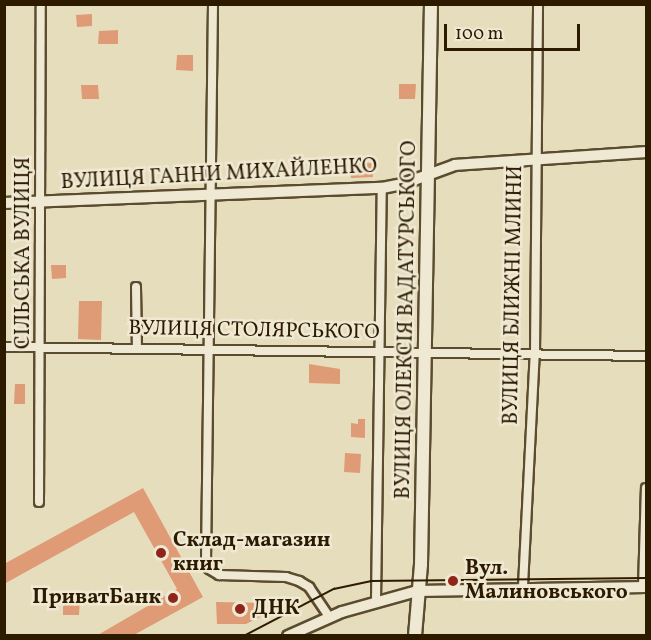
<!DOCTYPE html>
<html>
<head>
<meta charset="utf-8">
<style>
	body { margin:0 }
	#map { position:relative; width:651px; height:640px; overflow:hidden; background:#e6ddbd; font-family:Vollkorn,serif }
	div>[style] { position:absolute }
	.building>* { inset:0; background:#df9b76 }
	.roads { filter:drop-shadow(2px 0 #5b4c2f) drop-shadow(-2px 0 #5b4c2f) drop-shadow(0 2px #5b4c2f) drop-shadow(0 -2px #5b4c2f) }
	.minor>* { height:8px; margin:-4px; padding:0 4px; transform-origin:4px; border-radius:4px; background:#efe9d4 }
	.tertiary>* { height:10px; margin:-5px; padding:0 5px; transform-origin:5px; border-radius:5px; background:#efe9d4 }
	.secondary>* { height:12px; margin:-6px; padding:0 6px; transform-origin:6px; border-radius:6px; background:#efe9d4 }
	.tram>* { height:1.5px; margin:-0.75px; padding:0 0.75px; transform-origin:0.75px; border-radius:0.75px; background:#2d1b00 }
	.dots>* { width:16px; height:16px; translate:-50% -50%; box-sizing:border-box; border:3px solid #efe9d4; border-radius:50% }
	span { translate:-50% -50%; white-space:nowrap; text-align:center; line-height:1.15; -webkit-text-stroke:5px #efe9d4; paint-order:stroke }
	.street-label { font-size:21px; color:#2d1b00 }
	.poi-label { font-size:21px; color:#2d1b00; font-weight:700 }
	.left { translate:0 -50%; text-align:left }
	.right { translate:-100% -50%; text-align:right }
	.frame { position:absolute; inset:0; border:6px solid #2d1b00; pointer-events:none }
	.scale { position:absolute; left:444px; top:24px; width:136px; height:27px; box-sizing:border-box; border:3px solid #2d1b00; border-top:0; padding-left:8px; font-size:18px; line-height:21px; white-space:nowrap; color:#2d1b00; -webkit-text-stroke:4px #efe9d4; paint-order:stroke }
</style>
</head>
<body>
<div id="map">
	<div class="building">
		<i style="clip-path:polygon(92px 14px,92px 26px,77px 27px,76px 15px)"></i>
		<i style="clip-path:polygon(118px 30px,118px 44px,98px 44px,99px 31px)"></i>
		<i style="clip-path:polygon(177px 55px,193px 55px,193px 71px,176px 70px)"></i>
		<i style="clip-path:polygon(399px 84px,416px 84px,415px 99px,399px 99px)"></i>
		<i style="clip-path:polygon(81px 85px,98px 85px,99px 99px,82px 99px)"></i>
		<i style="clip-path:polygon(372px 163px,373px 177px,351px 178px,350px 164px)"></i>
		<i style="clip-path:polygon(51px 265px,66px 265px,66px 278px,52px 279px)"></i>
		<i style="clip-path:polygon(79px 301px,102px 301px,101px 340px,78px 339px)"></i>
		<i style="clip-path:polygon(309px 364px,340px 369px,340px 384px,309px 383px)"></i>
		<i style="clip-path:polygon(15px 384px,25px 384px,25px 404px,14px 404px)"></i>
		<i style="clip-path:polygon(358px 419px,365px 419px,365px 438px,351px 437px,351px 423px,358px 424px)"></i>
		<i style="clip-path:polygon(345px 453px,361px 454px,360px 473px,344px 472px)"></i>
		<i style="clip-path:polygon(143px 488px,203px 597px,132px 636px,96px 636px,177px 589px,134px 512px,4px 584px,4px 564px)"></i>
		<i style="clip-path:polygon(63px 597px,80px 598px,79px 615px,63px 615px)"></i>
		<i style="clip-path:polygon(216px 602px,264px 603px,264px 615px,246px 624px,217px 624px)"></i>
	</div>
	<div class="roads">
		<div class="minor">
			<i style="left:213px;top:4px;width:555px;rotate:90.72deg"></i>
			<i style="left:206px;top:559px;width:10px;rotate:73deg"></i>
			<i style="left:209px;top:569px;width:12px;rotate:31deg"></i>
			<i style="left:219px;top:575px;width:67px;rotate:1.7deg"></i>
			<i style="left:286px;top:577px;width:14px;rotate:17deg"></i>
			<i style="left:299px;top:581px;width:12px;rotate:31deg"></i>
			<i style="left:309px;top:587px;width:36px;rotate:56deg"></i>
			<i style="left:136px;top:287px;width:61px;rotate:89.1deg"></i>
			<i style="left:4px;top:347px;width:642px;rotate:0.8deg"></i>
			<i style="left:39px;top:502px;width:498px;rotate:-89.8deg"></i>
			<i style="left:523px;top:586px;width:233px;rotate:-87.1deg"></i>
			<i style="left:535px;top:353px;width:349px;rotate:-89.5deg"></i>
			<i style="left:643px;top:587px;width:99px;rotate:-88.3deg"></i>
			<i style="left:376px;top:601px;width:413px;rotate:-89.2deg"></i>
		</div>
		<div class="tertiary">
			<i style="left:4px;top:203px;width:378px;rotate:-2.3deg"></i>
			<i style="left:382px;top:188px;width:21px;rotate:-11deg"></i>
			<i style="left:403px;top:184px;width:55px;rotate:-20.1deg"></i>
			<i style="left:455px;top:165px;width:191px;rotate:-3.9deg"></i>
			<i style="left:288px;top:636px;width:59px;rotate:-24deg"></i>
			<i style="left:342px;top:612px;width:78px;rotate:-15.6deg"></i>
			<i style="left:417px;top:591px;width:229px;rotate:-1deg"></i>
		</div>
		<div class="secondary">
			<i style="left:415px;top:636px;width:71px;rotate:-85.2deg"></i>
			<i style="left:421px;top:565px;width:561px;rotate:-88.98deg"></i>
		</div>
	</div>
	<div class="tram">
		<i style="left:244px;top:636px;width:102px;rotate:-27.6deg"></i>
		<i style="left:334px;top:589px;width:38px;rotate:-12deg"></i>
		<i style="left:371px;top:581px;width:275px;rotate:-0.6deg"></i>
	</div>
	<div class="dots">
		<i style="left:161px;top:553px;background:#8f2418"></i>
		<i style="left:453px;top:581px;background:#8f2418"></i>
		<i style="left:173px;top:598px;background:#8f2418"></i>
		<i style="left:240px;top:609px;background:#8f2418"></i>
	</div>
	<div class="street-label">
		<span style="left:219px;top:175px;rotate:-3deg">ВУЛИЦЯ ГАННИ МИХАЙЛЕНКО</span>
		<span style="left:24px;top:253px;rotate:-90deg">СІЛЬСЬКА ВУЛИЦЯ</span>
		<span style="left:514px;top:295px;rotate:-89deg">ВУЛИЦЯ БЛИЖНІ МЛИНИ</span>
		<span style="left:407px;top:320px;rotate:-89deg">ВУЛИЦЯ ОЛЕКСІЯ ВАДАТУРСЬКОГО</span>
		<span style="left:254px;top:331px;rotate:1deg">ВУЛИЦЯ СТОЛЯРСЬКОГО</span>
	</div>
	<div class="poi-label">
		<span class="left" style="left:173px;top:553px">Склад-магазин<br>книг</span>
		<span class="left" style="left:465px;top:581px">Вул.<br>Малиновського</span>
		<span class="right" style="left:161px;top:598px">ПриватБанк</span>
		<span class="left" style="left:252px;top:609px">ДНК</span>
	</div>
	<div class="frame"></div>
	<div class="scale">100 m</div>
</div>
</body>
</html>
